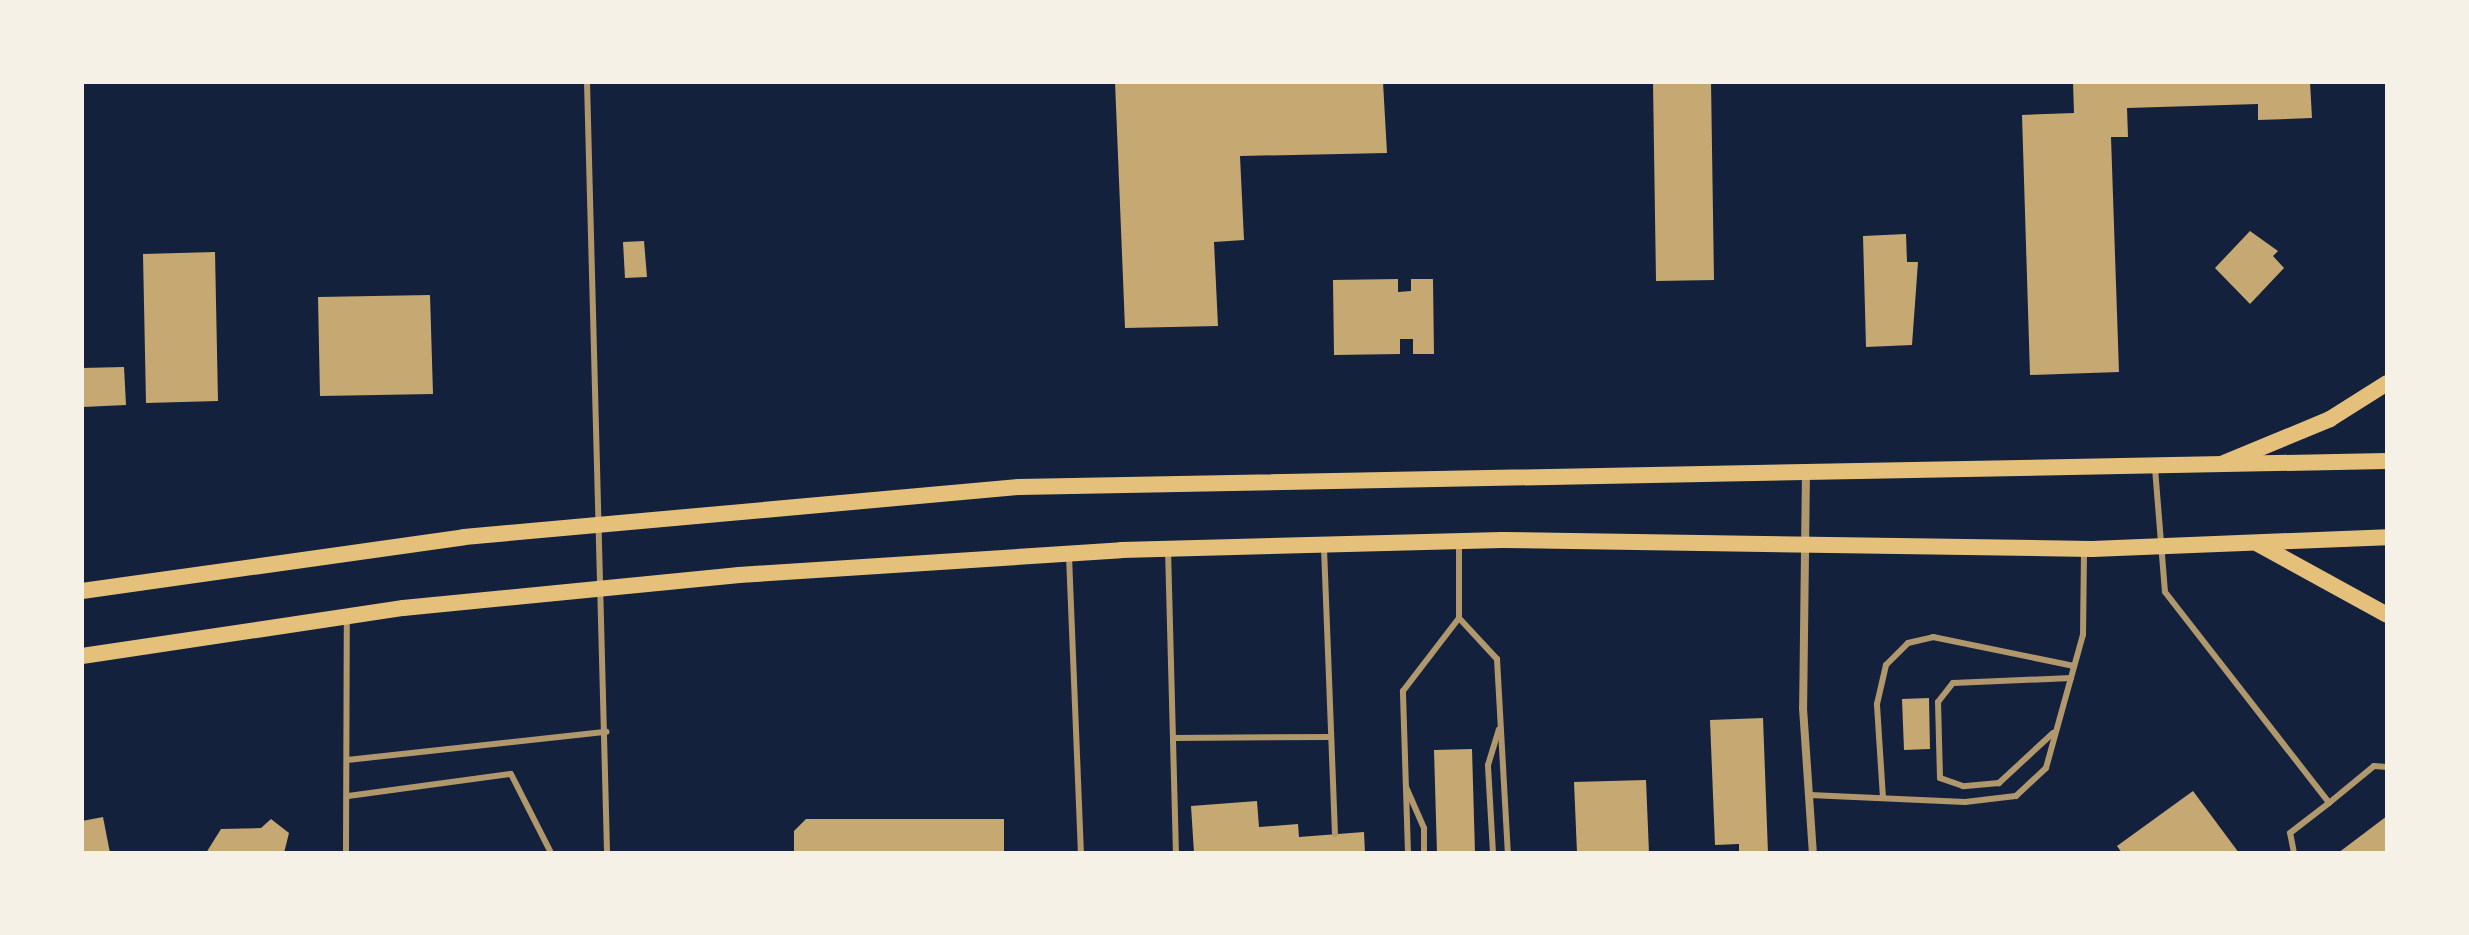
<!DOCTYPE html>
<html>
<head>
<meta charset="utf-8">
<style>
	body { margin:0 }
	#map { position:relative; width:2469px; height:935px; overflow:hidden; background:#14213d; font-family:Merriweather,serif }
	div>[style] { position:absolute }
	.building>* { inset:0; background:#c6a872 }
	.service>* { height:6px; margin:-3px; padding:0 3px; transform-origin:3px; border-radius:3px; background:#b1986c }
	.minor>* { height:8px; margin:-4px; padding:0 4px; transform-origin:4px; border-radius:4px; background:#b1986c }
	.secondary>* { height:16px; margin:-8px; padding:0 8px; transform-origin:8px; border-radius:8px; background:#e5c07b }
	span { translate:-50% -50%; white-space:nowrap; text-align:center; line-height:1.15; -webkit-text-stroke:6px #f6f1e7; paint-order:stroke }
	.frame { position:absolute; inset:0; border:84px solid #f6f1e7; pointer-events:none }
</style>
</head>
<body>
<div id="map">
	<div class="building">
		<i style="clip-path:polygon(1115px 82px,1383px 82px,1387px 153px,1240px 156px,1244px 240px,1214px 242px,1218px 326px,1125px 328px)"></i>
		<i style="clip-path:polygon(1653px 82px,1711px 82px,1714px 280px,1656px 281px)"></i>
		<i style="clip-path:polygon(2073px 82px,2310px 82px,2312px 118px,2258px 120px,2258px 104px,2127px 108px,2128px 137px,2111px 137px,2119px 372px,2030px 375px,2022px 115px,2074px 113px)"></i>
		<i style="clip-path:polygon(2250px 231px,2278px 251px,2273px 256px,2284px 268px,2250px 304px,2215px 268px)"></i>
		<i style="clip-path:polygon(1906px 234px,1907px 262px,1918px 262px,1912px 345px,1866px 347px,1863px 236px)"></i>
		<i style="clip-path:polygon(644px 241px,647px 277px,625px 278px,623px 242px)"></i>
		<i style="clip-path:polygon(215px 252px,218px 401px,146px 403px,143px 254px)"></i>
		<i style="clip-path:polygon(1398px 279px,1398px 292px,1411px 291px,1411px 279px,1433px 279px,1434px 354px,1413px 354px,1413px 339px,1400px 339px,1400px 354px,1334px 355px,1333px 280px)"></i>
		<i style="clip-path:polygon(430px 295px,433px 394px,320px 396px,318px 297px)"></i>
		<i style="clip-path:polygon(124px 367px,126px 405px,83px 407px,82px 368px)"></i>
		<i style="clip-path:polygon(1929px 698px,1930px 749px,1904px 750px,1902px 699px)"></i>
		<i style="clip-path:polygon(1763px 718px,1768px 853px,1739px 853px,1739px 844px,1715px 845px,1710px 720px)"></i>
		<i style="clip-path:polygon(1472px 749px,1475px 853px,1437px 853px,1434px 750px)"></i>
		<i style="clip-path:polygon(1646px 780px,1649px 853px,1577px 853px,1574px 782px)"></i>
		<i style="clip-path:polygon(2193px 791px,2239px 853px,2122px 853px,2117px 846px)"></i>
		<i style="clip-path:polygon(1257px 801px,1259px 827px,1298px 824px,1299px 837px,1364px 832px,1365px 853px,1194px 853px,1191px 806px)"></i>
		<i style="clip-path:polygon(2387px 816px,2387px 853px,2338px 853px)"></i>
		<i style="clip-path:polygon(103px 817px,110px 853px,82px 853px,82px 821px)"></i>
		<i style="clip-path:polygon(271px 819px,289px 833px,284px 853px,206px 853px,221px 829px,261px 828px)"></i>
		<i style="clip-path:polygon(806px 819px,1004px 819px,1004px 853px,794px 853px,794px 831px)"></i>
	</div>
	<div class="service">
		<i style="left:587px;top:82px;width:771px;rotate:88.51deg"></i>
		<i style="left:2155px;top:468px;width:124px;rotate:85.4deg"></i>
		<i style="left:2165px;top:592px;width:267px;rotate:52.1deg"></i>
		<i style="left:2329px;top:803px;width:58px;rotate:-39.4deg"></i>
		<i style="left:2374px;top:766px;width:13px;rotate:4deg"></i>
		<i style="left:1324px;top:548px;width:286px;rotate:87.8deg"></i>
		<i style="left:1168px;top:549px;width:304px;rotate:88.5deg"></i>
		<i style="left:1069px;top:556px;width:297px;rotate:87.7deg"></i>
		<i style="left:1459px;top:618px;width:56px;rotate:47.2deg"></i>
		<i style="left:1497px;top:659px;width:194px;rotate:86.8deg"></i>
		<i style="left:2053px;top:733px;width:74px;rotate:137.2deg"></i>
		<i style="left:1999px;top:783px;width:36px;rotate:175deg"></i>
		<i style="left:1963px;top:786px;width:24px;rotate:-161deg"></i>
		<i style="left:1940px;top:778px;width:76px;rotate:-91.5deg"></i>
		<i style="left:1938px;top:702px;width:24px;rotate:-52deg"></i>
		<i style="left:1953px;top:683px;width:118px;rotate:-2.4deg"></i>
		<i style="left:1173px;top:738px;width:158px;rotate:-0.4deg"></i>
		<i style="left:347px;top:760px;width:261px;rotate:-6.2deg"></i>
		<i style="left:1406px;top:787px;width:45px;rotate:66.3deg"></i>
		<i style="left:1424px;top:828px;width:25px;rotate:90deg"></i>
		<i style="left:1810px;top:795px;width:155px;rotate:2.6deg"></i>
		<i style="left:1965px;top:802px;width:51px;rotate:-6.7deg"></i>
		<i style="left:2016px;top:796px;width:41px;rotate:-43deg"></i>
		<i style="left:2046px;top:768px;width:138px;rotate:-74.5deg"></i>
		<i style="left:2083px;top:635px;width:83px;rotate:-89.3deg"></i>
		<i style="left:348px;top:796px;width:164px;rotate:-7.7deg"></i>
		<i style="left:511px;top:774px;width:89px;rotate:63.1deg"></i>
		<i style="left:1883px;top:798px;width:94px;rotate:-93.7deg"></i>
		<i style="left:1877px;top:704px;width:40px;rotate:-77deg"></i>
		<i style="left:1886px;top:665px;width:31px;rotate:-45deg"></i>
		<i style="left:1908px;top:643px;width:26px;rotate:-13deg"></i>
		<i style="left:1933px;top:637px;width:144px;rotate:11.6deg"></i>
		<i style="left:346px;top:853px;width:236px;rotate:-89.8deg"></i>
		<i style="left:1408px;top:853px;width:162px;rotate:-91.8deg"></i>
		<i style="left:1403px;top:691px;width:92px;rotate:-52.5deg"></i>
		<i style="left:1459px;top:618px;width:74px;rotate:-90deg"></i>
		<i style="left:1493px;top:853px;width:88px;rotate:-93.3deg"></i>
		<i style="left:1488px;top:765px;width:37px;rotate:-73deg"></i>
		<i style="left:2294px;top:853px;width:20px;rotate:-101deg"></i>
		<i style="left:2290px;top:833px;width:49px;rotate:-37.6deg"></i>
	</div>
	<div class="minor">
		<i style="left:1806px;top:471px;width:237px;rotate:90.7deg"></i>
		<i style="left:1803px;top:708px;width:145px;rotate:86.1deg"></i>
	</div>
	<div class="secondary">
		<i style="left:2224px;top:463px;width:115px;rotate:-22.5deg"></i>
		<i style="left:2330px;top:419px;width:67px;rotate:-32.3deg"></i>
		<i style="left:2258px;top:544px;width:147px;rotate:28.8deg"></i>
		<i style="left:82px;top:591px;width:386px;rotate:-8deg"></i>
		<i style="left:464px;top:537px;width:557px;rotate:-5.15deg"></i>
		<i style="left:1019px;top:487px;width:1368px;rotate:-1.09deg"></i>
		<i style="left:82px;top:656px;width:325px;rotate:-8.5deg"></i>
		<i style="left:403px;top:608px;width:338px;rotate:-5.6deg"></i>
		<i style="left:739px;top:575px;width:383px;rotate:-3.7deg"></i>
		<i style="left:1121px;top:550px;width:381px;rotate:-1.5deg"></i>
		<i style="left:1502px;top:540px;width:590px;rotate:0.87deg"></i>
		<i style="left:2092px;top:549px;width:295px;rotate:-2.3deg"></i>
	</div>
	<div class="frame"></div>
</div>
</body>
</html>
